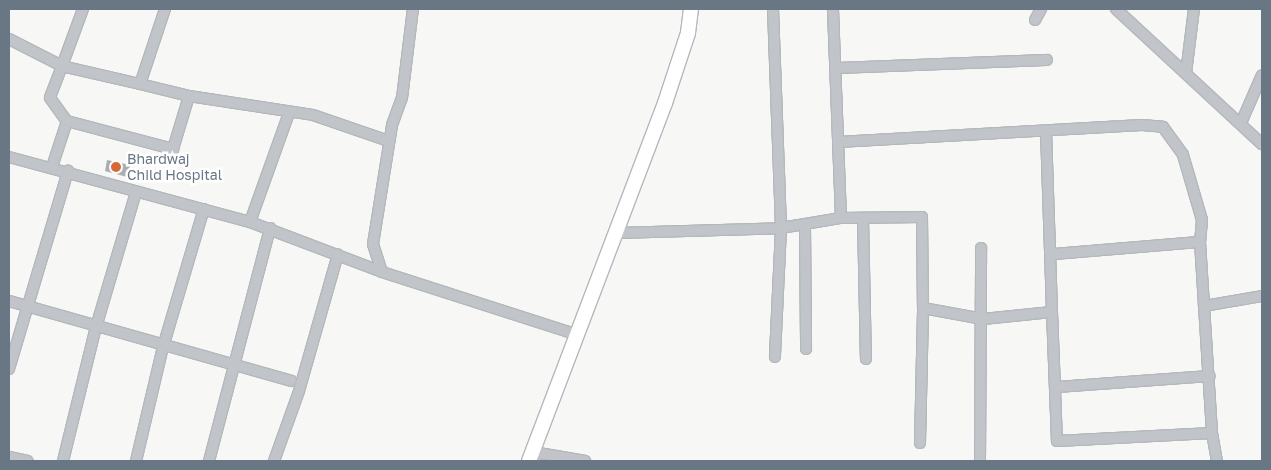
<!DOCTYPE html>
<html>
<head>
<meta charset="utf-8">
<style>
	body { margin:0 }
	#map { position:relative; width:1271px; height:470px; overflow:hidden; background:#f7f8f5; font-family:"Golos Text",sans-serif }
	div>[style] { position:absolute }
	.building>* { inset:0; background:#a8aeb5 }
	.roads { filter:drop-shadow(1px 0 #b4b8bd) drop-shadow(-1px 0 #b4b8bd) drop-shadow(0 1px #b4b8bd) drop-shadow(0 -1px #b4b8bd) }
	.minor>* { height:10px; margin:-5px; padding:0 5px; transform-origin:5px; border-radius:5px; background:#c1c4c8 }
	.secondary>* { height:14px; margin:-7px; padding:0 7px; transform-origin:7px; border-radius:7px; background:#fff }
	.dots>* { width:14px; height:14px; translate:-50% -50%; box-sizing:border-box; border:2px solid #fff; border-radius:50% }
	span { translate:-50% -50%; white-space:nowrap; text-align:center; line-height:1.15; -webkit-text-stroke:5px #fff; paint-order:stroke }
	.poi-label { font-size:14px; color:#697684 }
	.left { translate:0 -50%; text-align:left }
	.frame { position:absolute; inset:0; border:10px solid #697684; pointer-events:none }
</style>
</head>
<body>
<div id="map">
	<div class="building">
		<i style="clip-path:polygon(107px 160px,130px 165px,127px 177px,105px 171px)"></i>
	</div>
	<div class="roads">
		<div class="minor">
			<i style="left:165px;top:9px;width:79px;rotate:108.4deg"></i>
			<i style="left:140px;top:84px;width:80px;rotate:-167deg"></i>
			<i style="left:62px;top:66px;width:34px;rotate:111deg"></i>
			<i style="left:50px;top:98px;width:29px;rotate:54deg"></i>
			<i style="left:67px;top:121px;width:110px;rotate:14.8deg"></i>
			<i style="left:173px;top:149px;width:55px;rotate:-73.2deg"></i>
			<i style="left:773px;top:9px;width:219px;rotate:87.9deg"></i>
			<i style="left:781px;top:228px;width:129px;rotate:92.7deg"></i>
			<i style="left:1116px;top:9px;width:199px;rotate:42.8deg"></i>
			<i style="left:1035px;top:20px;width:13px;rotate:-61deg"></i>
			<i style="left:9px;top:39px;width:59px;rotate:27deg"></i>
			<i style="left:62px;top:66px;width:61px;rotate:-69.8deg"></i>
			<i style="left:836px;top:68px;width:211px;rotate:-2.2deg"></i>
			<i style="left:1186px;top:73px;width:64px;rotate:-82.9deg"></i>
			<i style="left:140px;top:84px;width:50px;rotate:13.8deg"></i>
			<i style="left:189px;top:96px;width:125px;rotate:8.7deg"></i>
			<i style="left:313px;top:115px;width:80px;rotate:18.9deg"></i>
			<i style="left:1241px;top:123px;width:52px;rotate:-66.4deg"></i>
			<i style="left:1046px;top:131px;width:181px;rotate:88.1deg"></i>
			<i style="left:838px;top:142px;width:304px;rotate:-3.2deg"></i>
			<i style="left:1142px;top:125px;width:21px;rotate:5deg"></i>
			<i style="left:1163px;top:127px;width:34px;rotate:54deg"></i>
			<i style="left:1183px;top:155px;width:68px;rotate:73.7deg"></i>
			<i style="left:1202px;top:220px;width:22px;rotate:95deg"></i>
			<i style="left:1200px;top:242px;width:191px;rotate:86.4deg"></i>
			<i style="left:9px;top:157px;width:250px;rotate:15.1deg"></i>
			<i style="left:250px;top:222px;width:141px;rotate:20.7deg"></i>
			<i style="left:382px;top:272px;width:206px;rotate:17.8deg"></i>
			<i style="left:52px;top:167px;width:48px;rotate:-71.9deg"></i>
			<i style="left:841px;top:218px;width:81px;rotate:-0.7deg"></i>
			<i style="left:922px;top:217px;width:91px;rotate:89.4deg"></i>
			<i style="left:923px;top:308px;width:61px;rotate:10.4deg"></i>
			<i style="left:983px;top:319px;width:69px;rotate:-5.8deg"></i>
			<i style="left:1052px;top:312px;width:129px;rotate:87.8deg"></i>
			<i style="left:1057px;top:441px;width:155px;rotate:-3deg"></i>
			<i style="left:1212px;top:433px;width:28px;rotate:80deg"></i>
			<i style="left:863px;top:219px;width:140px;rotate:88.8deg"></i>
			<i style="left:250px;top:222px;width:116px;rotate:-70.3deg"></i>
			<i style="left:805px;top:226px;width:123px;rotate:89.5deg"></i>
			<i style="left:617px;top:233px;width:164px;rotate:-1.7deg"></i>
			<i style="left:781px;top:228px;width:61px;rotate:-9.5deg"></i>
			<i style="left:841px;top:218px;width:209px;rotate:-92.2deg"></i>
			<i style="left:1053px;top:254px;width:147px;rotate:-4.7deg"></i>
			<i style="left:382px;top:272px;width:29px;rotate:-108deg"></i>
			<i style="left:373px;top:244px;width:121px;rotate:-80.9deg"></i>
			<i style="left:392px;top:125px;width:29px;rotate:-70deg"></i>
			<i style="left:402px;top:98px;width:90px;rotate:-83deg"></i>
			<i style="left:9px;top:301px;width:293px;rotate:15.8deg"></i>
			<i style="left:1204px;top:306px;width:59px;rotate:-9.8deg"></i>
			<i style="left:9px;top:369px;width:207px;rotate:-73.4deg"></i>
			<i style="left:1057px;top:387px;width:153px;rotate:-4.1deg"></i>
			<i style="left:920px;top:443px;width:135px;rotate:-88.7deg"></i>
			<i style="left:533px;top:452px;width:53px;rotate:9.8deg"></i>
			<i style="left:9px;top:457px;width:19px;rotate:12deg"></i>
			<i style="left:63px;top:461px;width:138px;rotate:-76.2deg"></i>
			<i style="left:96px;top:327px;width:141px;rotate:-73.5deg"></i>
			<i style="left:136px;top:461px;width:117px;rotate:-76.7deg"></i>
			<i style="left:163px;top:347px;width:144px;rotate:-73.5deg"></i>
			<i style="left:209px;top:461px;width:241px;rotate:-75.3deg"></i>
			<i style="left:274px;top:461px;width:74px;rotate:-70.3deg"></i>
			<i style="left:299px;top:391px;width:142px;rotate:-74.1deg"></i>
			<i style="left:980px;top:461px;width:213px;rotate:-89.7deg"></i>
		</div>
		<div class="secondary">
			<i style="left:529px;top:461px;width:383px;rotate:-69.2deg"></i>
			<i style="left:665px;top:103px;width:74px;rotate:-71.8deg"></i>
			<i style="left:688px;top:33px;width:24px;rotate:-83deg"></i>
		</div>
	</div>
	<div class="dots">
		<i style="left:116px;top:167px;background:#d66a37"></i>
	</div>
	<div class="poi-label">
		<span class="left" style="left:127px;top:167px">Bhardwaj<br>Child Hospital</span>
	</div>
	<div class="frame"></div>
</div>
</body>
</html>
